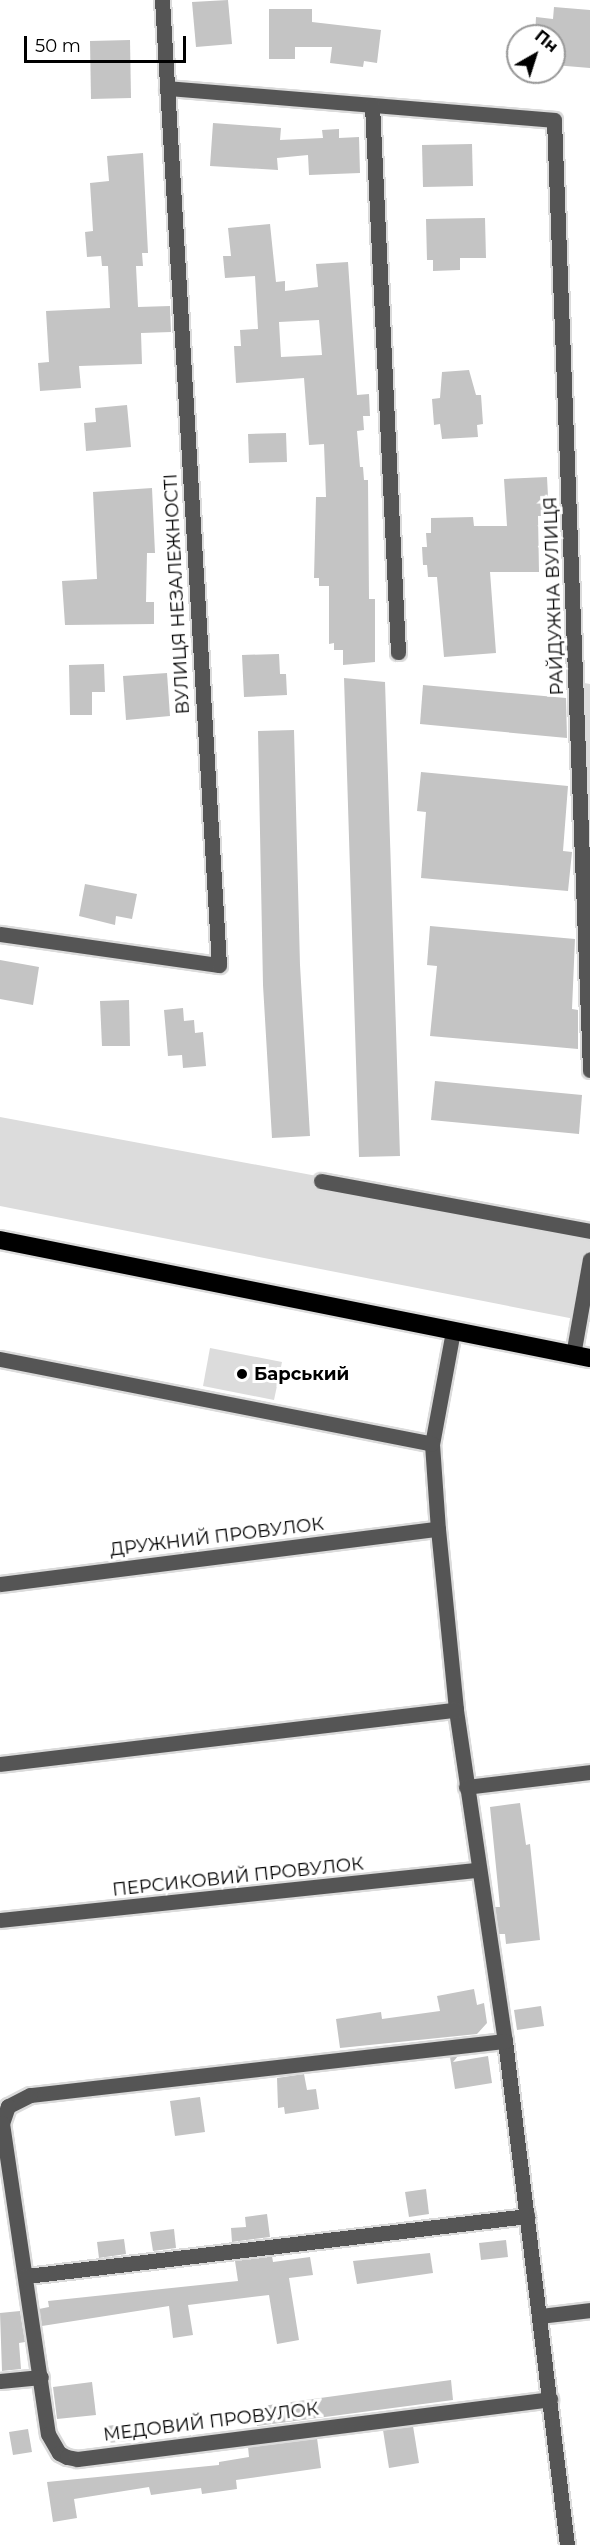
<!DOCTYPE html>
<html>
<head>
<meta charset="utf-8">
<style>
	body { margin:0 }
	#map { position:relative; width:590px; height:2545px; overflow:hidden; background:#fff; font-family:Montserrat,sans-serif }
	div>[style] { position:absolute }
	.green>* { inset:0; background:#dcdcdc }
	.building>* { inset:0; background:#c4c4c4 }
	.roads { filter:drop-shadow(2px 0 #dbdbdb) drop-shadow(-2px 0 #dbdbdb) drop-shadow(0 2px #dbdbdb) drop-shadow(0 -2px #dbdbdb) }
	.minor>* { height:15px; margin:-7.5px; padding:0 7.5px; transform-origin:7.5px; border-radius:7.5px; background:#555 }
	.highway>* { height:18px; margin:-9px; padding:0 9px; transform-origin:9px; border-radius:9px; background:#000 }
	.dots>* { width:16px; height:16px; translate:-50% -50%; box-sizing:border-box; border:3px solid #fff; border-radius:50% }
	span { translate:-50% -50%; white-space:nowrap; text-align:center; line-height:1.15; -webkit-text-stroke:6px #fff; paint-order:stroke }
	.street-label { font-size:18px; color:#000 }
	.poi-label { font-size:18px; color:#000; font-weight:700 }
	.left { translate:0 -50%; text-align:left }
	.north { position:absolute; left:506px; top:24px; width:60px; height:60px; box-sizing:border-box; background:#fff; border:2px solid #999; border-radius:50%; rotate:39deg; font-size:16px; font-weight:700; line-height:24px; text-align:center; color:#000 }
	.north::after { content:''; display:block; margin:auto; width:21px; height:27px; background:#000; clip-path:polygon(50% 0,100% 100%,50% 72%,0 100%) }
	.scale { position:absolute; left:24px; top:36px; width:162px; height:27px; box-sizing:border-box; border:3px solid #000; border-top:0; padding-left:8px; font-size:18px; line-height:21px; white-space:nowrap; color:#000; -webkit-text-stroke:4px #fff; paint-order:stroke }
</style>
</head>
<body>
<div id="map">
	<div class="green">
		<i style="clip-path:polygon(578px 682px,590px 684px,590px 1070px)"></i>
		<i style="clip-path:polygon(0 1117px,590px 1227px,590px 1322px,0 1206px)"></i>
		<i style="clip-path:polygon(210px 1348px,282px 1362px,274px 1400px,203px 1386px)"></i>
	</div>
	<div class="building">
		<i style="clip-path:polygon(228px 0,232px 44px,196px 47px,192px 2px)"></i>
		<i style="clip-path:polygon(554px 7px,590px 10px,590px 68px,554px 65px,554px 36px,535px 36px,536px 17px,553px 19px)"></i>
		<i style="clip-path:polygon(269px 9px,312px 9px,312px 22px,381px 30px,377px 63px,364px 61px,363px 67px,330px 63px,332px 47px,295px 47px,295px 59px,269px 59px)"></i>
		<i style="clip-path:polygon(130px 40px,131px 98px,91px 99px,90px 41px)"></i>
		<i style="clip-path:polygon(213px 123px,281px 128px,280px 140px,323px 138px,322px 130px,339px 129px,339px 138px,359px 137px,360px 173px,309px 175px,308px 155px,277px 158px,278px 170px,210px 166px)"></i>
		<i style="clip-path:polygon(472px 144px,473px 186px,423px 187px,422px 145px)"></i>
		<i style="clip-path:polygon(143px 153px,148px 253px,142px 253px,143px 266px,136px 266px,138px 307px,170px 306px,171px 332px,141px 333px,142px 364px,79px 366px,81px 388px,40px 391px,38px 363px,49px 362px,46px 311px,110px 308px,108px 266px,102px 266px,101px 256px,87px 257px,85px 232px,93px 231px,90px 183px,109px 181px,107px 156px)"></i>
		<i style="clip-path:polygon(485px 218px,486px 258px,460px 258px,460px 270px,433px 271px,433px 260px,427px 260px,426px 219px)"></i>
		<i style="clip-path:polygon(evenodd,270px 224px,276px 282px,285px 281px,285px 291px,318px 287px,316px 264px,348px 262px,357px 395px,369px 394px,370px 416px,363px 416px,364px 430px,357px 431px,360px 467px,363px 467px,364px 480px,368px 480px,369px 599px,375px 599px,375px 662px,343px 665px,343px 650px,334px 650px,334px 643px,329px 644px,329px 586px,319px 586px,319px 578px,314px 578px,316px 497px,326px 497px,324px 444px,309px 445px,304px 378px,236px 383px,234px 346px,241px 346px,240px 330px,258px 329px,255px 276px,225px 278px,223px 256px,231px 256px,228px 228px,270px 224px,319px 320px,322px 355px,281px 357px,279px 322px,319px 320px)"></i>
		<i style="clip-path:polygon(469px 370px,476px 395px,481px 395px,483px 424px,477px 425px,478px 437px,442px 439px,440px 424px,434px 425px,432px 399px,440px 398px,442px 372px)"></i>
		<i style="clip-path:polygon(127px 405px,131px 447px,86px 451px,84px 423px,96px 422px,95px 408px)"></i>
		<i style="clip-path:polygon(286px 433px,287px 462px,249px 463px,248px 434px)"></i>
		<i style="clip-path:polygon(547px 477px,549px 516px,538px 516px,539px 572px,490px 572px,496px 653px,444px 657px,437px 577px,428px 577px,427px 565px,423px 565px,422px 547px,427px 547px,426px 533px,431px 533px,431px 518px,473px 517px,474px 526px,507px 526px,504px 479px)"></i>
		<i style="clip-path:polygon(152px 488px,155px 553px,147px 553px,146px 602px,154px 602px,154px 624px,65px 625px,62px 581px,97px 579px,93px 492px)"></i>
		<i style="clip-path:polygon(279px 654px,280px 674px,286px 674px,287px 695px,244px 697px,242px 655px)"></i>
		<i style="clip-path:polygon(104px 664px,105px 692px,92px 692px,92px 715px,70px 715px,69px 665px)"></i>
		<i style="clip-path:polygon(167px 673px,170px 716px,126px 720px,123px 676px)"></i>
		<i style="clip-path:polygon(344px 678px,385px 682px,400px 1156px,359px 1157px)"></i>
		<i style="clip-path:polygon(423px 685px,566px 698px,567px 738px,420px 724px)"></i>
		<i style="clip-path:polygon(294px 730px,300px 965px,310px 1136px,272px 1138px,263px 985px,258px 731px)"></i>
		<i style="clip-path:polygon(421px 772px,568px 786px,563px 851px,572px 852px,568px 891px,421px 878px,426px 812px,417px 811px)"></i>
		<i style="clip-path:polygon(85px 884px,137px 894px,132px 919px,116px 916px,115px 925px,79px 916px)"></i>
		<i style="clip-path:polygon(430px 926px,575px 939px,572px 1009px,578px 1010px,578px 1049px,430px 1036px,437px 966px,427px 965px)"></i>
		<i style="clip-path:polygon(0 960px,39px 967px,33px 1005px,0 999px)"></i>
		<i style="clip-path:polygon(129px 1000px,130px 1046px,102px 1046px,100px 1001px)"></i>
		<i style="clip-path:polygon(183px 1008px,184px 1021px,194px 1020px,195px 1033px,203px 1032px,206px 1066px,183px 1068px,182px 1055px,168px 1056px,164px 1010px)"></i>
		<i style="clip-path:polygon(435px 1081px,582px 1095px,579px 1134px,431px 1120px)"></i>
		<i style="clip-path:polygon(520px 1803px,526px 1845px,530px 1844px,540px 1940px,506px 1944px,505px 1934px,499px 1934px,495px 1907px,500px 1907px,490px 1807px)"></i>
		<i style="clip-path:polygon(474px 1989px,477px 2005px,484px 2003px,487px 2023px,477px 2034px,340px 2048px,336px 2019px,381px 2012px,382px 2019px,440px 2011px,437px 1996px)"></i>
		<i style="clip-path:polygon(541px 2006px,544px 2026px,517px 2030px,514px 2010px)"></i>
		<i style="clip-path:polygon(458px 2056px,453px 2062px,488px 2056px,492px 2083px,455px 2089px,450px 2057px)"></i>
		<i style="clip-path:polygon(304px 2074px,307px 2090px,316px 2089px,319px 2109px,285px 2114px,284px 2107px,278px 2108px,277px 2078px)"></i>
		<i style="clip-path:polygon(200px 2097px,205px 2132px,175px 2136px,170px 2101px)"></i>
		<i style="clip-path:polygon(426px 2189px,429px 2214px,409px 2217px,405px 2192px)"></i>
		<i style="clip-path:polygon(267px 2214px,270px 2237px,232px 2242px,231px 2228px,246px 2227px,245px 2217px)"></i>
		<i style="clip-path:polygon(174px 2229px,176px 2248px,153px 2251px,150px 2232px)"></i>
		<i style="clip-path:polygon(124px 2239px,126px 2254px,99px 2258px,97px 2242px)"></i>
		<i style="clip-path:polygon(506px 2240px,508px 2257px,481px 2260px,479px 2243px)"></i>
		<i style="clip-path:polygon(430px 2253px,433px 2273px,357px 2284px,353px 2261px)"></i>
		<i style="clip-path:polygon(272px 2256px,273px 2262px,310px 2257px,313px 2275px,289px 2278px,299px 2340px,277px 2344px,269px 2295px,188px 2305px,193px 2335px,173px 2338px,169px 2306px,42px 2326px,39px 2309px,49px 2307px,48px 2301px,238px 2281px,235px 2261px)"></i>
		<i style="clip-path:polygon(20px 2311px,25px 2342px,19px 2343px,21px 2369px,2px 2371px,0 2313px)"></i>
		<i style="clip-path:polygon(451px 2380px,453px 2400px,257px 2426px,255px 2407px)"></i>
		<i style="clip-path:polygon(92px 2382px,96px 2415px,57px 2419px,53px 2387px)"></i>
		<i style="clip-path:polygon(135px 2423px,136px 2440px,108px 2443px,106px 2426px)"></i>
		<i style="clip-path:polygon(413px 2426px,419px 2463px,389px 2468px,383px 2430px)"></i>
		<i style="clip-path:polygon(28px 2429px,32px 2452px,13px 2455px,9px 2432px)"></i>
		<i style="clip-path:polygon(317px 2438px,321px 2468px,236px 2480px,237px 2489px,202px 2494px,201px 2488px,151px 2495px,149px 2487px,74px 2499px,77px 2518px,53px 2522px,47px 2482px,219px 2465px,219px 2462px,249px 2457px,248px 2447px)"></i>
	</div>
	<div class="roads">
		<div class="minor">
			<i style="left:167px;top:88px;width:388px;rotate:4.7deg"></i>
			<i style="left:554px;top:120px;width:951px;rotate:87.83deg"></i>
			<i style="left:372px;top:105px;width:548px;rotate:87.28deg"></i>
			<i style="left:0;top:934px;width:221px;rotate:8.1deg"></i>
			<i style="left:219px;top:965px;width:967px;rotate:-93.38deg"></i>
			<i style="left:321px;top:1181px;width:274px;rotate:10.5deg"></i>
			<i style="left:453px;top:1331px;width:115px;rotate:100.5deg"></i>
			<i style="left:432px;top:1444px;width:85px;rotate:86deg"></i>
			<i style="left:438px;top:1529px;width:182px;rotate:84.3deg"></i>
			<i style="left:456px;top:1710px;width:335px;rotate:81.6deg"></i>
			<i style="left:505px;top:2041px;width:508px;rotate:82.99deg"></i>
			<i style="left:573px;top:1355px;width:97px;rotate:-80deg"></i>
			<i style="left:0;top:1359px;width:440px;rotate:11.1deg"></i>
			<i style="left:0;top:1584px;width:441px;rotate:-7.2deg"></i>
			<i style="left:0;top:1764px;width:459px;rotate:-6.8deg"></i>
			<i style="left:466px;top:1787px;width:125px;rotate:-6.9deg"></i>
			<i style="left:0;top:1920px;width:480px;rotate:-6deg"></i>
			<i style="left:505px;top:2041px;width:478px;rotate:173.5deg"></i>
			<i style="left:30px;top:2095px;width:25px;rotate:153deg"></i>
			<i style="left:8px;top:2106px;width:18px;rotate:109deg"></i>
			<i style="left:2px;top:2123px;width:314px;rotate:81.6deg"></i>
			<i style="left:48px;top:2434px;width:22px;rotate:60deg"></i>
			<i style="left:59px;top:2453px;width:9px;rotate:27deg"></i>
			<i style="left:67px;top:2457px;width:10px;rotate:11deg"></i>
			<i style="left:77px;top:2459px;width:477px;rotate:-7.2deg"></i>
			<i style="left:27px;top:2276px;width:504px;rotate:-6.84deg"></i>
			<i style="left:540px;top:2316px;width:50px;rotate:-6.8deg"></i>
			<i style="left:0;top:2381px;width:41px;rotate:-5.6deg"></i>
		</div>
		<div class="highway">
			<i style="left:0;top:1240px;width:602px;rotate:11.31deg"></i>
		</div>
	</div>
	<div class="dots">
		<i style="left:242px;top:1374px;background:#000"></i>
	</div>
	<div class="street-label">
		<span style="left:177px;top:594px;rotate:-93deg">ВУЛИЦЯ НЕЗАЛЕЖНОСТІ</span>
		<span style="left:554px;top:596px;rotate:-92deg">РАЙДУЖНА ВУЛИЦЯ</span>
		<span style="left:217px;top:1537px;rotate:-7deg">ДРУЖНИЙ ПРОВУЛОК</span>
		<span style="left:238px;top:1877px;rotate:-6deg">ПЕРСИКОВИЙ ПРОВУЛОК</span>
		<span style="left:211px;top:2422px;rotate:-7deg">МЕДОВИЙ ПРОВУЛОК</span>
	</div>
	<div class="poi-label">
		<span class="left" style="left:254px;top:1374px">Барський</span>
	</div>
	<div class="north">Пн</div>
	<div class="scale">50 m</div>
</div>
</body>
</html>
